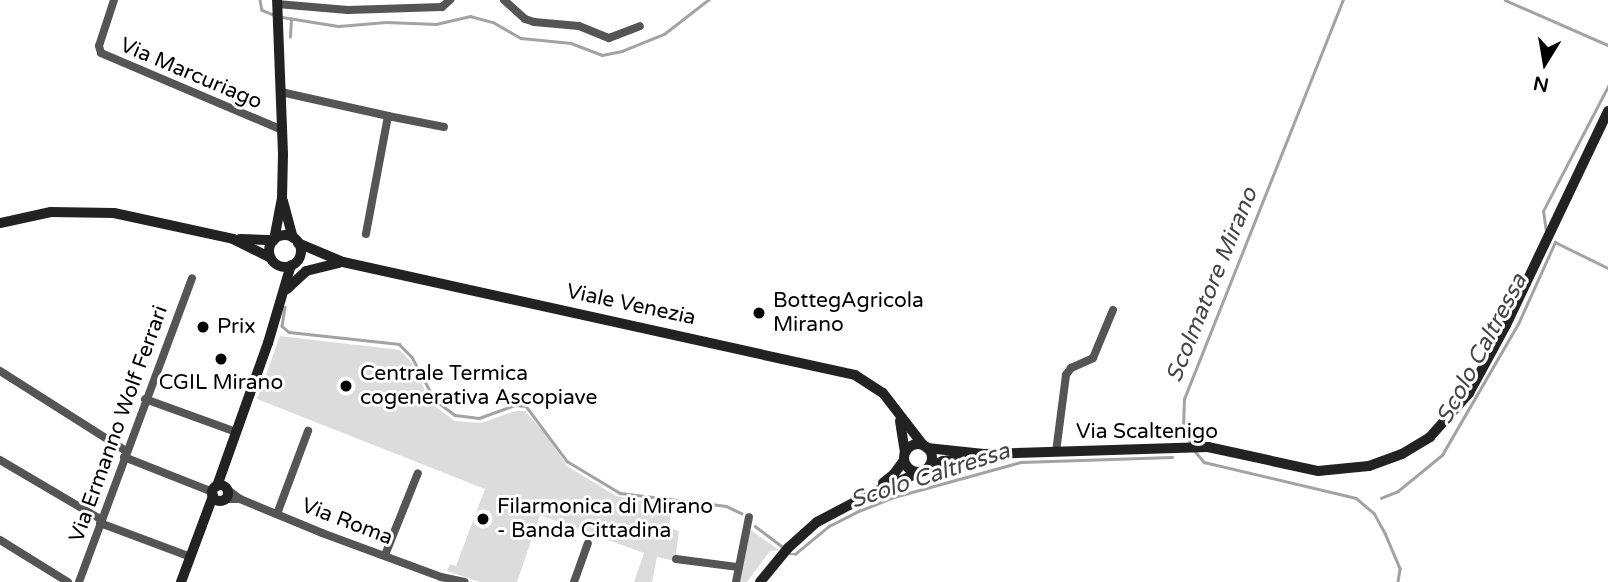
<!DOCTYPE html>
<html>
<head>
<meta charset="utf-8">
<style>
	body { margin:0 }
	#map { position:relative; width:1608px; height:582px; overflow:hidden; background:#fff; font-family:"Varela Round",sans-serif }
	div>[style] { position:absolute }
	.green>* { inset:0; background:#dcdcdc }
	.stream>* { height:2.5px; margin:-1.25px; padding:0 1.25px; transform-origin:1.25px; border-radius:1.25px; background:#a3a3a3 }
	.street>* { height:8px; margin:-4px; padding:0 4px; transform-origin:4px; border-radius:4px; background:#555 }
	.secondary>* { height:10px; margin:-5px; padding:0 5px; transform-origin:5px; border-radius:5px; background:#222 }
	.secondary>.ring { margin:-5px; padding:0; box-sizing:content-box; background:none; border:10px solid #222; border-radius:50% }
	.dots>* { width:19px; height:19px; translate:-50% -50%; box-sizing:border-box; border:4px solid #fff; border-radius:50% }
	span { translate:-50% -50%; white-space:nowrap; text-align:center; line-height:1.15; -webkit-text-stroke:6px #fff; paint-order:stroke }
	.street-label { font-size:21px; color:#000 }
	.poi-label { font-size:21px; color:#000 }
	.left { translate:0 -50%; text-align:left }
	.water-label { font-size:23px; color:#444; font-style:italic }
	.north { position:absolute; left:1510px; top:28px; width:70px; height:70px; -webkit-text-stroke:5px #fff; paint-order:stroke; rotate:191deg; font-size:19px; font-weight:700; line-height:28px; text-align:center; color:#000 }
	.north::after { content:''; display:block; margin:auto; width:24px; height:32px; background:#000; clip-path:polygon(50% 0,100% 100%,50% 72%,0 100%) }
</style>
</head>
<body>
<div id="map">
	<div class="green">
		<i style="clip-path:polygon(280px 336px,400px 350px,411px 362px,432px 404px,455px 421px,481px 423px,516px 411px,525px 411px,546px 435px,567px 466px,616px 496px,670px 507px,670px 528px,679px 531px,675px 561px,657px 557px,652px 582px,634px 582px,644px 553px,540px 515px,517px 582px,480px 582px,447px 571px,450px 564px,456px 566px,485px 489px,257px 399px)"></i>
		<i style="clip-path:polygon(749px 529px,779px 550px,770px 551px,747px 582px,740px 582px)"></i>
	</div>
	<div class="stream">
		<i style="left:260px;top:0;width:10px;rotate:79deg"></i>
		<i style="left:262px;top:10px;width:11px;rotate:22deg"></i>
		<i style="left:1505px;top:0;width:112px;rotate:23.6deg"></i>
		<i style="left:282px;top:17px;width:58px;rotate:9deg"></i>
		<i style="left:339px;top:26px;width:47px;rotate:-4.9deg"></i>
		<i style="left:386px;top:22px;width:50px;rotate:2.3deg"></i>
		<i style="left:436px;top:24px;width:35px;rotate:-13deg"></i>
		<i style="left:470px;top:16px;width:24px;rotate:15deg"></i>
		<i style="left:493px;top:22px;width:32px;rotate:30deg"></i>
		<i style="left:521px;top:38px;width:50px;rotate:5.7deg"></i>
		<i style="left:571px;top:43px;width:33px;rotate:21deg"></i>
		<i style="left:602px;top:55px;width:20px;rotate:-11deg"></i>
		<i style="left:622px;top:51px;width:45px;rotate:-22deg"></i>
		<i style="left:664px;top:34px;width:56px;rotate:-37.7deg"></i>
		<i style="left:290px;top:37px;width:18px;rotate:-87deg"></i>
		<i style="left:1546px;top:232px;width:21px;rotate:-98deg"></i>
		<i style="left:1543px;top:211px;width:141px;rotate:-62.5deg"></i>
		<i style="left:285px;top:307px;width:19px;rotate:99deg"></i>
		<i style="left:282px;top:326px;width:9px;rotate:41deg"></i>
		<i style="left:289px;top:332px;width:111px;rotate:6.2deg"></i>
		<i style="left:399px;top:344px;width:18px;rotate:45deg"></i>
		<i style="left:412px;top:357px;width:49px;rotate:61.9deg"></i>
		<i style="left:435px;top:400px;width:25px;rotate:37deg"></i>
		<i style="left:455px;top:415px;width:24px;rotate:7deg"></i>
		<i style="left:479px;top:418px;width:38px;rotate:-20deg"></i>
		<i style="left:515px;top:405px;width:11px;rotate:5deg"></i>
		<i style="left:526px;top:406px;width:69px;rotate:53.3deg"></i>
		<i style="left:567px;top:461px;width:62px;rotate:31.1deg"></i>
		<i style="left:620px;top:493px;width:107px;rotate:7deg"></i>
		<i style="left:726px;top:506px;width:17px;rotate:25deg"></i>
		<i style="left:1191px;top:445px;width:20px;rotate:-114deg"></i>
		<i style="left:1183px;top:427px;width:28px;rotate:-88deg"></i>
		<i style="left:1184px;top:399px;width:430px;rotate:-68.3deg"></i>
		<i style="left:1194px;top:450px;width:16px;rotate:50deg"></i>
		<i style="left:1204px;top:462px;width:156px;rotate:13.3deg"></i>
		<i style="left:1356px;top:498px;width:23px;rotate:40deg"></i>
		<i style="left:1374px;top:513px;width:23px;rotate:61deg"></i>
		<i style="left:1385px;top:533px;width:39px;rotate:67deg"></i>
		<i style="left:1400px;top:569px;width:13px;rotate:99deg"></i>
		<i style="left:1381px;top:498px;width:18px;rotate:-22deg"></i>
		<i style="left:1398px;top:491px;width:57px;rotate:-39.3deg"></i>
		<i style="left:1442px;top:455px;width:151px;rotate:-59.9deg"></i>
		<i style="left:1518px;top:324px;width:90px;rotate:-65.7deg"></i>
		<i style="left:1555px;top:242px;width:59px;rotate:26.1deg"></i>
		<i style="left:755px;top:526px;width:34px;rotate:37deg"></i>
		<i style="left:790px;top:554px;width:5px"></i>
		<i style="left:795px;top:554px;width:44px;rotate:-39.5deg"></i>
		<i style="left:829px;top:526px;width:34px;rotate:-27deg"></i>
		<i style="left:859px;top:511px;width:38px;rotate:-22deg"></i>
		<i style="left:894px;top:497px;width:132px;rotate:-15.4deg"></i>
		<i style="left:1021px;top:462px;width:151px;rotate:-1.9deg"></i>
	</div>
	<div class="street">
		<i style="left:114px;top:0;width:48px;rotate:108.1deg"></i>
		<i style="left:99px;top:46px;width:7px;rotate:74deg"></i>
		<i style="left:101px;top:53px;width:197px;rotate:23deg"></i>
		<i style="left:504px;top:0;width:28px;rotate:42deg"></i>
		<i style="left:525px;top:19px;width:9px;rotate:18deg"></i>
		<i style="left:534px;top:22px;width:45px;rotate:5.1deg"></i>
		<i style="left:579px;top:26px;width:32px;rotate:22deg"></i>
		<i style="left:609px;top:38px;width:33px;rotate:-21deg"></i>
		<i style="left:277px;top:4px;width:71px;rotate:4.8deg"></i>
		<i style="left:348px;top:10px;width:94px;rotate:-1.8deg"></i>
		<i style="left:442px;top:7px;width:11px;rotate:-41deg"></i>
		<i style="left:281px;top:92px;width:110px;rotate:12.6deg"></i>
		<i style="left:388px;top:116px;width:120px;rotate:100.6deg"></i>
		<i style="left:388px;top:116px;width:57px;rotate:11.1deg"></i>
		<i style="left:0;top:371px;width:149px;rotate:32.4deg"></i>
		<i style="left:145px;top:399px;width:97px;rotate:19.9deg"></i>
		<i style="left:1056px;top:452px;width:78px;rotate:-82.6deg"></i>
		<i style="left:1066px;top:375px;width:9px;rotate:-54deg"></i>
		<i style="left:1071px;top:368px;width:24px;rotate:-24deg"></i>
		<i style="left:1093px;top:358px;width:52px;rotate:-67.4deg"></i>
		<i style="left:124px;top:457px;width:96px;rotate:21.5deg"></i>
		<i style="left:0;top:460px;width:118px;rotate:30.5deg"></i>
		<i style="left:228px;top:490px;width:15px;rotate:37deg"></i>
		<i style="left:240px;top:499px;width:89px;rotate:22.5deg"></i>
		<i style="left:322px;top:533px;width:127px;rotate:20.3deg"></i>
		<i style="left:441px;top:577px;width:24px;rotate:12deg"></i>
		<i style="left:224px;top:499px;width:16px"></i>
		<i style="left:277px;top:514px;width:89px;rotate:-69.5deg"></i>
		<i style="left:100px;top:523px;width:97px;rotate:20.5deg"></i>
		<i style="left:0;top:540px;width:80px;rotate:31.7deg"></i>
		<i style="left:385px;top:555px;width:88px;rotate:-68.1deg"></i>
		<i style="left:676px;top:559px;width:63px;rotate:7.4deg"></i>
		<i style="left:79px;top:582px;width:324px;rotate:-69.6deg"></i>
		<i style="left:574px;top:582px;width:41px;rotate:-70.3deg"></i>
		<i style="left:736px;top:582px;width:66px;rotate:-78.7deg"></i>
	</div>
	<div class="secondary">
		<i style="left:283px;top:201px;width:38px;rotate:75deg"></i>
		<i style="left:0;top:223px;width:52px;rotate:-12.2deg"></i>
		<i style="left:51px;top:212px;width:63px;rotate:0.9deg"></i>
		<i style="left:114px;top:213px;width:122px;rotate:12.3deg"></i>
		<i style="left:233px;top:239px;width:42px;rotate:26.6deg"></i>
		<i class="ring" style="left:269px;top:235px;width:22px;height:22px"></i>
		<i style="left:240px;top:239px;width:33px;rotate:2deg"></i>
		<i style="left:274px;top:240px;width:43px;rotate:-79.2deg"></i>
		<i style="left:282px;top:198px;width:44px;rotate:-88.7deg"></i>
		<i style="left:283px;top:154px;width:154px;rotate:-92.2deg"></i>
		<i style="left:298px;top:243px;width:49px;rotate:22.9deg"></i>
		<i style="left:343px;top:262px;width:524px;rotate:12.45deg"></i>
		<i style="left:855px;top:375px;width:33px;rotate:33deg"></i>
		<i style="left:883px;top:393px;width:66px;rotate:52.4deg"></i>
		<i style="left:287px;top:289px;width:26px;rotate:-43deg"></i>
		<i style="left:306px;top:271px;width:34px;rotate:-14deg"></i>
		<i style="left:900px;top:421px;width:32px;rotate:81deg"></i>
		<i class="ring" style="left:904px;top:444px;width:18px;height:18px"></i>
		<i style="left:927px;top:448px;width:57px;rotate:6deg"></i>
		<i style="left:984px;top:454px;width:224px;rotate:-1.8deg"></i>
		<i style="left:1208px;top:447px;width:113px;rotate:12.3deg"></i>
		<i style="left:1318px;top:471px;width:51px;rotate:-5.6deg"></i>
		<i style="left:1369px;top:466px;width:35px;rotate:-20deg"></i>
		<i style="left:1402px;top:454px;width:33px;rotate:-31deg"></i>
		<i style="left:1430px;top:437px;width:59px;rotate:-48.4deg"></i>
		<i style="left:1469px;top:393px;width:77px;rotate:-61.4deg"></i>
		<i style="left:1506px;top:325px;width:237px;rotate:-64.5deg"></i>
		<i style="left:929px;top:467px;width:15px;rotate:-23deg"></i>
		<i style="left:943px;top:461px;width:23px;rotate:-7deg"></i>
		<i style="left:883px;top:483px;width:14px;rotate:-39deg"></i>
		<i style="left:894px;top:474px;width:17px;rotate:-54deg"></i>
		<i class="ring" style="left:212px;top:485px;width:6px;height:6px"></i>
		<i style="left:217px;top:486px;width:152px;rotate:-70.4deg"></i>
		<i style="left:268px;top:343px;width:81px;rotate:-73.6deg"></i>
		<i style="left:181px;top:582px;width:92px;rotate:-69.6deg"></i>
		<i style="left:760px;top:582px;width:44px;rotate:-50.5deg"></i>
		<i style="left:788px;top:548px;width:39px;rotate:-42deg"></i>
		<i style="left:817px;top:522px;width:60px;rotate:-27.8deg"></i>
		<i style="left:870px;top:494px;width:52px;rotate:-23.6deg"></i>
	</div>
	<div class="dots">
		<i style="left:759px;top:313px;background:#000"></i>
		<i style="left:203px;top:327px;background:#000"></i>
		<i style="left:221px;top:359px;background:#000"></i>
		<i style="left:346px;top:386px;background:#000"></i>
		<i style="left:483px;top:519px;background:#000"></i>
	</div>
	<div class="street-label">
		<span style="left:191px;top:74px;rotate:23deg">Via Marcuriago</span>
		<span style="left:631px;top:305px;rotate:12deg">Viale Venezia</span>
		<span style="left:119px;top:424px;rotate:-70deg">Via Ermanno Wolf Ferrari</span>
		<span style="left:1147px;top:432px">Via Scaltenigo</span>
		<span style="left:347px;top:522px;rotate:21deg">Via Roma</span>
	</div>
	<div class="poi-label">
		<span class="left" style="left:773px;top:313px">BottegAgricola<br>Mirano</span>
		<span class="left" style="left:217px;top:327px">Prix</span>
		<span class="left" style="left:360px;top:386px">Centrale Termica<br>cogenerativa Ascopiave</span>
		<span style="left:221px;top:383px">CGIL Mirano</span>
		<span class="left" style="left:497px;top:519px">Filarmonica di Mirano<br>- Banda Cittadina</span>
	</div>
	<div class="water-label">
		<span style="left:1212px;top:285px;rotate:-68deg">Scolmatore Mirano</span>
		<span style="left:1482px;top:349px;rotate:-62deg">Scolo Caltressa</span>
		<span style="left:930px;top:476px;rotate:-18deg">Scolo Caltressa</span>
	</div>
	<div class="north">N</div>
</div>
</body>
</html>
